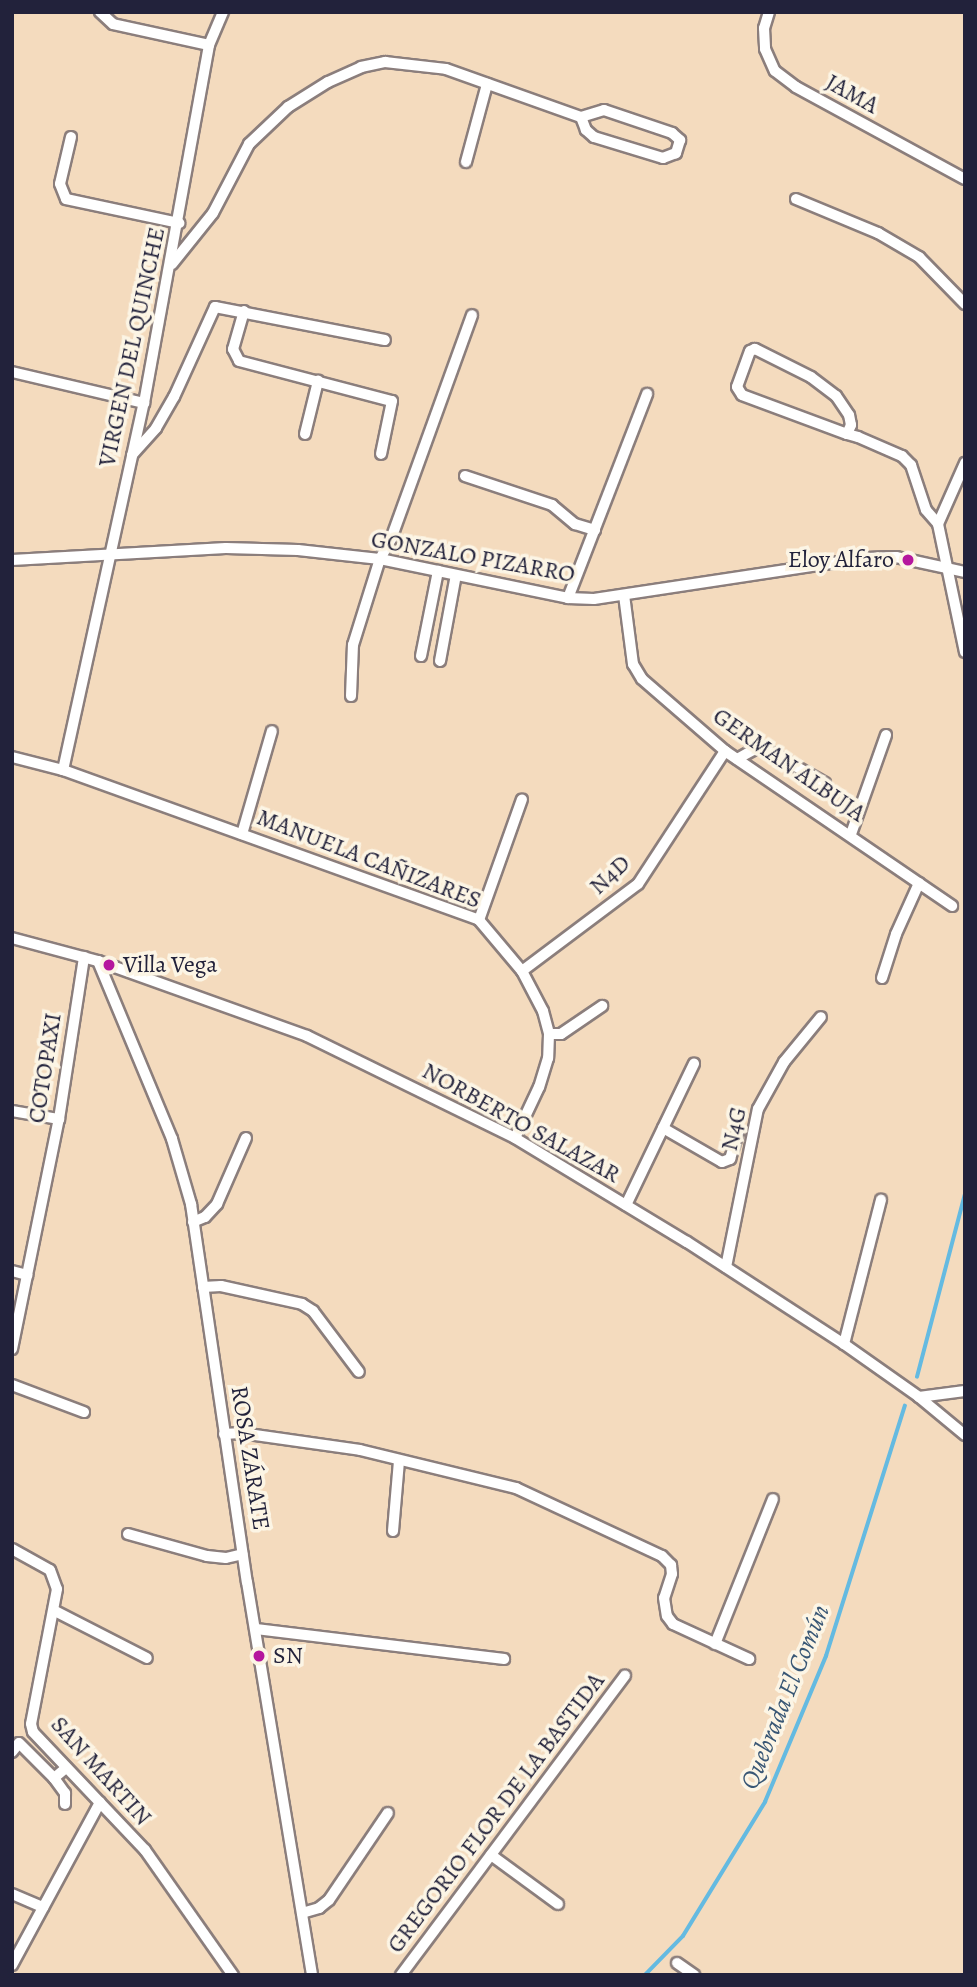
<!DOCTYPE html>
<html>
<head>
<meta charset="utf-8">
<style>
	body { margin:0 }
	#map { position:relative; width:977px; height:1987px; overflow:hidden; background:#f4dbbe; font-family:Alegreya,serif }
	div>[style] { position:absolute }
	.stream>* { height:3.5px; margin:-1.75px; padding:0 1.75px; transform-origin:1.75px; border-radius:1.75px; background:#64bae1 }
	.roads { filter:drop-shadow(2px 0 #8b7e7c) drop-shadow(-2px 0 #8b7e7c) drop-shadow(0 2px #8b7e7c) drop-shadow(0 -2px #8b7e7c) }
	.minor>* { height:10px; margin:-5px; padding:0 5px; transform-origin:5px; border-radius:5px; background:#fff }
	.dots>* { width:19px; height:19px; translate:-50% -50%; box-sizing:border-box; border:4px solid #fcf5e5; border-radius:50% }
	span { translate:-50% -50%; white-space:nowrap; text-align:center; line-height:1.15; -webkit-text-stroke:7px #fcf5e5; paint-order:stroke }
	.street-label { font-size:24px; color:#22223b }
	.poi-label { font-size:24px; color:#22223b }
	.right { translate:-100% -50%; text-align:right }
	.left { translate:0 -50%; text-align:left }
	.water-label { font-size:26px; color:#395775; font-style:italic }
	.frame { position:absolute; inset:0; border:14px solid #22223b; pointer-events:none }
</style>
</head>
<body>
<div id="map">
	<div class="stream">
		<i style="left:917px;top:1377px;width:189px;rotate:-75.3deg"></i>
		<i style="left:645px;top:1975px;width:54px;rotate:-45.7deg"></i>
		<i style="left:683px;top:1936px;width:157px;rotate:-58.5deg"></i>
		<i style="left:765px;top:1802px;width:158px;rotate:-67.3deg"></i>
		<i style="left:826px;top:1656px;width:262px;rotate:-72.5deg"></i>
	</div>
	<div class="roads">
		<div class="minor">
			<i style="left:769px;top:12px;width:17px;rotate:107deg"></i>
			<i style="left:764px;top:28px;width:21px;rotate:87deg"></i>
			<i style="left:765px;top:49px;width:24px;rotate:66deg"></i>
			<i style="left:775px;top:71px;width:26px;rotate:37deg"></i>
			<i style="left:796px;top:87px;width:192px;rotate:28.6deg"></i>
			<i style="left:209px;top:45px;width:36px;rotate:-67deg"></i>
			<i style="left:71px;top:137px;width:48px;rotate:103.2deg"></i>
			<i style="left:60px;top:184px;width:16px;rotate:68deg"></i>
			<i style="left:66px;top:199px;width:116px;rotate:12deg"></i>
			<i style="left:466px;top:162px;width:81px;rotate:-74.9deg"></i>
			<i style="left:796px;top:199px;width:89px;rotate:22.5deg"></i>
			<i style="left:878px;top:233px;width:48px;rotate:30.3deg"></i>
			<i style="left:919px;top:257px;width:66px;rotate:45.6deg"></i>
			<i style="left:172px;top:264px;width:65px;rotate:-51.2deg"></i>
			<i style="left:213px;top:213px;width:78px;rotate:-62.4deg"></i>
			<i style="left:249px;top:144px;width:54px;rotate:-43.5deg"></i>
			<i style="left:288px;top:107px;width:47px;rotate:-32deg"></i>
			<i style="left:328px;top:82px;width:36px;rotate:-24deg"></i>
			<i style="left:361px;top:67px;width:25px;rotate:-12deg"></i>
			<i style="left:385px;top:62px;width:61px;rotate:6.5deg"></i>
			<i style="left:446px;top:69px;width:143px;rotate:19.6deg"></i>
			<i style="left:581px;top:117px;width:24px;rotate:-17deg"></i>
			<i style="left:604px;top:110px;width:72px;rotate:18.7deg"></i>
			<i style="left:672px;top:133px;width:11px;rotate:41deg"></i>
			<i style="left:680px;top:140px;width:14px;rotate:107deg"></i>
			<i style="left:676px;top:153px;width:14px;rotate:159deg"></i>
			<i style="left:663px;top:158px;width:72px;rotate:-163.1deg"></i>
			<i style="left:594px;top:137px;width:11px;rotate:-139deg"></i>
			<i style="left:586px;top:130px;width:14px;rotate:-111deg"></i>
			<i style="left:244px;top:311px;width:40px;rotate:106deg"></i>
			<i style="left:233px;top:349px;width:13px;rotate:63deg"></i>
			<i style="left:239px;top:361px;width:158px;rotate:14.7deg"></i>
			<i style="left:392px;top:401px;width:54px;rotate:101.7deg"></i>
			<i style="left:12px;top:372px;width:136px;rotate:13.2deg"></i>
			<i style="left:305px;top:434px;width:55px;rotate:-76.2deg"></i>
			<i style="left:847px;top:434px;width:10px;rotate:-66deg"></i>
			<i style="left:851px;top:425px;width:10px;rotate:-101deg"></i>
			<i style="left:849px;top:415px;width:23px;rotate:-124deg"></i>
			<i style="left:836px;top:396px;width:31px;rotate:-143deg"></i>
			<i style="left:811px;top:377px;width:63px;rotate:-153.4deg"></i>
			<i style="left:755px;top:349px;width:5px;rotate:158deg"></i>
			<i style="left:750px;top:351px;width:38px;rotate:110deg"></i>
			<i style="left:737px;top:387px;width:9px;rotate:58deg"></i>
			<i style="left:742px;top:395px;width:112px;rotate:20.4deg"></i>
			<i style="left:847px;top:434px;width:11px;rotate:15deg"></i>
			<i style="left:858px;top:437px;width:48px;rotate:23.4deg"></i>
			<i style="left:902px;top:456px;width:13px;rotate:45deg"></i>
			<i style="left:911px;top:465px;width:47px;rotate:71.6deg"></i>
			<i style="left:926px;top:510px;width:18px;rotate:49deg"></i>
			<i style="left:938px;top:524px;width:131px;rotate:78.1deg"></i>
			<i style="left:132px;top:455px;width:36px;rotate:-48deg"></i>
			<i style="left:156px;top:428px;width:36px;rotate:-60deg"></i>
			<i style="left:174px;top:397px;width:99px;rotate:-65.5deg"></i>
			<i style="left:215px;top:307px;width:173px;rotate:11deg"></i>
			<i style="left:465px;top:476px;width:92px;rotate:18.4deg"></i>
			<i style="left:552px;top:505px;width:30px;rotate:40deg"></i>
			<i style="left:575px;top:524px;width:21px;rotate:17deg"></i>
			<i style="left:938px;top:524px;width:67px;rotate:-66.1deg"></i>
			<i style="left:12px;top:560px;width:214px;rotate:-3.2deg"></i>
			<i style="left:226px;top:548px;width:72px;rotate:1.6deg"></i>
			<i style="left:298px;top:550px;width:82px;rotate:6.3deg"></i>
			<i style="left:380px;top:559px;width:192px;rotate:11.7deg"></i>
			<i style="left:568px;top:598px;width:26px;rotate:2deg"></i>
			<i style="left:594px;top:599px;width:275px;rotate:-8.6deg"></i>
			<i style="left:866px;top:558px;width:30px;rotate:-2deg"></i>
			<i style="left:896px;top:557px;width:71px;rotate:12.3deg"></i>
			<i style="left:624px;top:595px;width:70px;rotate:82.6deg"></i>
			<i style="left:633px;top:664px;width:17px;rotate:59deg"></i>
			<i style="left:642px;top:679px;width:110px;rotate:40.9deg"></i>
			<i style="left:725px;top:751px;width:275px;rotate:34.3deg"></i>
			<i style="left:568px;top:598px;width:219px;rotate:-68.8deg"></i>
			<i style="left:421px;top:656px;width:87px;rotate:-78.7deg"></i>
			<i style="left:440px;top:661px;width:87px;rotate:-79.5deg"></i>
			<i style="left:351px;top:696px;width:51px;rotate:-87.8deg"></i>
			<i style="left:353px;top:645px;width:90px;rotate:-72.6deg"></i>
			<i style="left:380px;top:559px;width:23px;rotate:-61deg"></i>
			<i style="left:391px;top:539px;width:238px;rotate:-70.1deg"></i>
			<i style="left:744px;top:734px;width:20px;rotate:37deg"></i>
			<i style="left:12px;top:757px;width:53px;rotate:14.3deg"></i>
			<i style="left:63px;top:770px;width:442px;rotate:19.8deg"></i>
			<i style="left:479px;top:920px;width:67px;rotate:49.9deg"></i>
			<i style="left:522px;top:971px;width:45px;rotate:62.3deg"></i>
			<i style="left:543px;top:1011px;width:24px;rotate:75deg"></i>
			<i style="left:549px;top:1034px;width:24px;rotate:92deg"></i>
			<i style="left:548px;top:1058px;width:30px;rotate:107deg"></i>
			<i style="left:539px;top:1087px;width:56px;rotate:115.2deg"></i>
			<i style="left:737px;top:759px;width:26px;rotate:-29deg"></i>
			<i style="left:760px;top:746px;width:75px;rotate:29.6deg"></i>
			<i style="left:63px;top:770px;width:376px;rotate:-77.6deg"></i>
			<i style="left:144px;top:403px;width:364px;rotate:-79.7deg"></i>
			<i style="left:209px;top:45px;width:98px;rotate:-167.7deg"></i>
			<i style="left:113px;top:24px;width:18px;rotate:-137deg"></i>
			<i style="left:242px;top:834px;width:107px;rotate:-73.8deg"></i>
			<i style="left:851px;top:834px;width:105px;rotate:-70.5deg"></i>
			<i style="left:479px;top:920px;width:128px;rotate:-70.4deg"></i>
			<i style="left:12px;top:938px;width:89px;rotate:15deg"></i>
			<i style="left:98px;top:961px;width:222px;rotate:19.7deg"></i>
			<i style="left:307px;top:1036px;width:232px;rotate:26.1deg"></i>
			<i style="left:515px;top:1138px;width:201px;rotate:31.2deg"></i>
			<i style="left:687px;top:1242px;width:187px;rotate:33deg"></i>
			<i style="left:844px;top:1344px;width:92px;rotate:35.2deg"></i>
			<i style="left:919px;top:1397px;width:60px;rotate:39.6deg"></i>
			<i style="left:98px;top:961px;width:193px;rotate:67.4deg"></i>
			<i style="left:172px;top:1139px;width:68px;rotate:73.7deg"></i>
			<i style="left:191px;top:1204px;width:382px;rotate:81.6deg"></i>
			<i style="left:247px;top:1582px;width:398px;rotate:80.6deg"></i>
			<i style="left:522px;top:971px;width:145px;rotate:-36.9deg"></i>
			<i style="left:638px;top:884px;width:159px;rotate:-56.8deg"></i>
			<i style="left:882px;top:978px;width:46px;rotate:-72.3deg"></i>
			<i style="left:896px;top:934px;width:56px;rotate:-65.7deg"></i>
			<i style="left:549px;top:1034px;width:12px"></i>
			<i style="left:561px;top:1034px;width:50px;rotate:-34.3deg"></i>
			<i style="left:12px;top:1111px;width:48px;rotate:9.7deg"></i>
			<i style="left:663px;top:1128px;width:68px;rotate:30deg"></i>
			<i style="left:722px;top:1162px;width:9px;rotate:-21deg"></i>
			<i style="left:730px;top:1159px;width:28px;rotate:-73deg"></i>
			<i style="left:626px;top:1205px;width:157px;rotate:-64.3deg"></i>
			<i style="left:193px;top:1222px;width:13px;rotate:-23deg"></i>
			<i style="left:205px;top:1217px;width:18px;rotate:-47deg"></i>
			<i style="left:217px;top:1204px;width:72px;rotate:-66.3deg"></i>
			<i style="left:726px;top:1267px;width:161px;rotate:-78.6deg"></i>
			<i style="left:758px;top:1109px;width:54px;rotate:-61deg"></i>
			<i style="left:784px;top:1062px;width:58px;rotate:-50.6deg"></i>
			<i style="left:12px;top:1271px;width:16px;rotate:15deg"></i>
			<i style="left:203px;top:1287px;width:18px;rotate:-3deg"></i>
			<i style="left:221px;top:1286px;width:83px;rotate:12.5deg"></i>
			<i style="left:302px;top:1304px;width:13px;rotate:32deg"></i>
			<i style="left:313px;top:1311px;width:76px;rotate:53deg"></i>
			<i style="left:844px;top:1344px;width:149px;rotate:-75.6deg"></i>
			<i style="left:12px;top:1349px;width:235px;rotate:-78.5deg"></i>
			<i style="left:59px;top:1119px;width:164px;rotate:-81.2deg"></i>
			<i style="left:12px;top:1385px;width:77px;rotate:20.6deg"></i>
			<i style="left:919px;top:1397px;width:46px;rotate:-7.4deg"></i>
			<i style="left:224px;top:1434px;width:17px;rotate:-3deg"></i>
			<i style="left:241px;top:1433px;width:120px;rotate:8.1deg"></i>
			<i style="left:360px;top:1450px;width:161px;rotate:13.7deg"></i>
			<i style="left:516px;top:1488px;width:161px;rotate:25deg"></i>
			<i style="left:662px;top:1556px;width:13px;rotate:45deg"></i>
			<i style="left:671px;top:1565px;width:9px;rotate:84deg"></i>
			<i style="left:672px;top:1574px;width:25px;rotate:108deg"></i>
			<i style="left:664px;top:1598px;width:18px;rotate:81deg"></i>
			<i style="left:667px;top:1616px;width:10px;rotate:53deg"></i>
			<i style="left:673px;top:1624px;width:84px;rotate:24.7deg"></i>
			<i style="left:393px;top:1531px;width:70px;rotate:-85.1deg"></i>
			<i style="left:128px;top:1534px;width:82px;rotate:15.6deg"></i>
			<i style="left:207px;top:1556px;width:19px;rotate:6deg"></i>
			<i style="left:226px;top:1558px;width:17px;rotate:-13deg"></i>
			<i style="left:12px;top:1549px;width:43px;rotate:28.9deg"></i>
			<i style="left:50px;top:1570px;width:20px;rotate:70deg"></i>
			<i style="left:57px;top:1589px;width:137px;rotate:100.9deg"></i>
			<i style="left:31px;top:1724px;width:8px;rotate:76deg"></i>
			<i style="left:33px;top:1732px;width:163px;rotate:46.5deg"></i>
			<i style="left:145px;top:1850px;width:153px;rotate:54.9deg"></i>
			<i style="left:55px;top:1611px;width:103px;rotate:27.1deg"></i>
			<i style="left:256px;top:1629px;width:250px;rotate:6.9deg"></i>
			<i style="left:715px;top:1644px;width:156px;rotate:-68.2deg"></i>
			<i style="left:12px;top:1752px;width:11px;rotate:-52deg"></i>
			<i style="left:19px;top:1743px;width:49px;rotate:45deg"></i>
			<i style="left:54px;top:1778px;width:16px;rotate:-40deg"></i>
			<i style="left:54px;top:1778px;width:19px;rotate:54deg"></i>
			<i style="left:65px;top:1793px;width:11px;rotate:90deg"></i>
			<i style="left:491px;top:1855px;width:83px;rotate:36.2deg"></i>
			<i style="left:12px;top:1894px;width:34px;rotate:23deg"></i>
			<i style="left:302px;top:1913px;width:18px;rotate:-16deg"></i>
			<i style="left:319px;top:1908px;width:13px;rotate:-39deg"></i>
			<i style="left:329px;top:1900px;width:105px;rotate:-55.9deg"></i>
			<i style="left:677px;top:1963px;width:21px;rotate:35deg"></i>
			<i style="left:12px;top:1965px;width:185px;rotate:-61.6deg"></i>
			<i style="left:401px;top:1975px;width:374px;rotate:-53.2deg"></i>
		</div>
	</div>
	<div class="dots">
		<i style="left:908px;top:560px;background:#b5179e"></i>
		<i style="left:109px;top:965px;background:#b5179e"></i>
		<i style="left:259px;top:1656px;background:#b5179e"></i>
	</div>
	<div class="street-label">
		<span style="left:852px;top:94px;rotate:29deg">JAMA</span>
		<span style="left:132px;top:347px;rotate:-78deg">VIRGEN DEL QUINCHE</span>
		<span style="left:473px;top:557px;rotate:10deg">GONZALO PIZARRO</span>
		<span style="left:789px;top:765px;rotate:35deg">GERMAN ALBUJA</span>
		<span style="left:369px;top:859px;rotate:21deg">MANUELA CAÑIZARES</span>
		<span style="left:610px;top:875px;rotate:-43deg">N4D</span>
		<span style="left:45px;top:1068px;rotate:-81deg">COTOPAXI</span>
		<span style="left:521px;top:1123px;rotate:29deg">NORBERTO SALAZAR</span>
		<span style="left:734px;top:1129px;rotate:-77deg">N4G</span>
		<span style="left:250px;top:1458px;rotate:81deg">ROSA ZÁRATE</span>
		<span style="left:101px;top:1771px;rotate:48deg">SAN MARTIN</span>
		<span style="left:496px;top:1813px;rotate:-53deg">GREGORIO FLOR DE LA BASTIDA</span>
	</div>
	<div class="poi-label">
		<span class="right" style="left:894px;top:560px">Eloy Alfaro</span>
		<span class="left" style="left:123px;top:965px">Villa Vega</span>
		<span class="left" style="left:273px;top:1656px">SN</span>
	</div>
	<div class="water-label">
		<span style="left:785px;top:1697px;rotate:-68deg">Quebrada El Común</span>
	</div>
	<div class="frame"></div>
</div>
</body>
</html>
